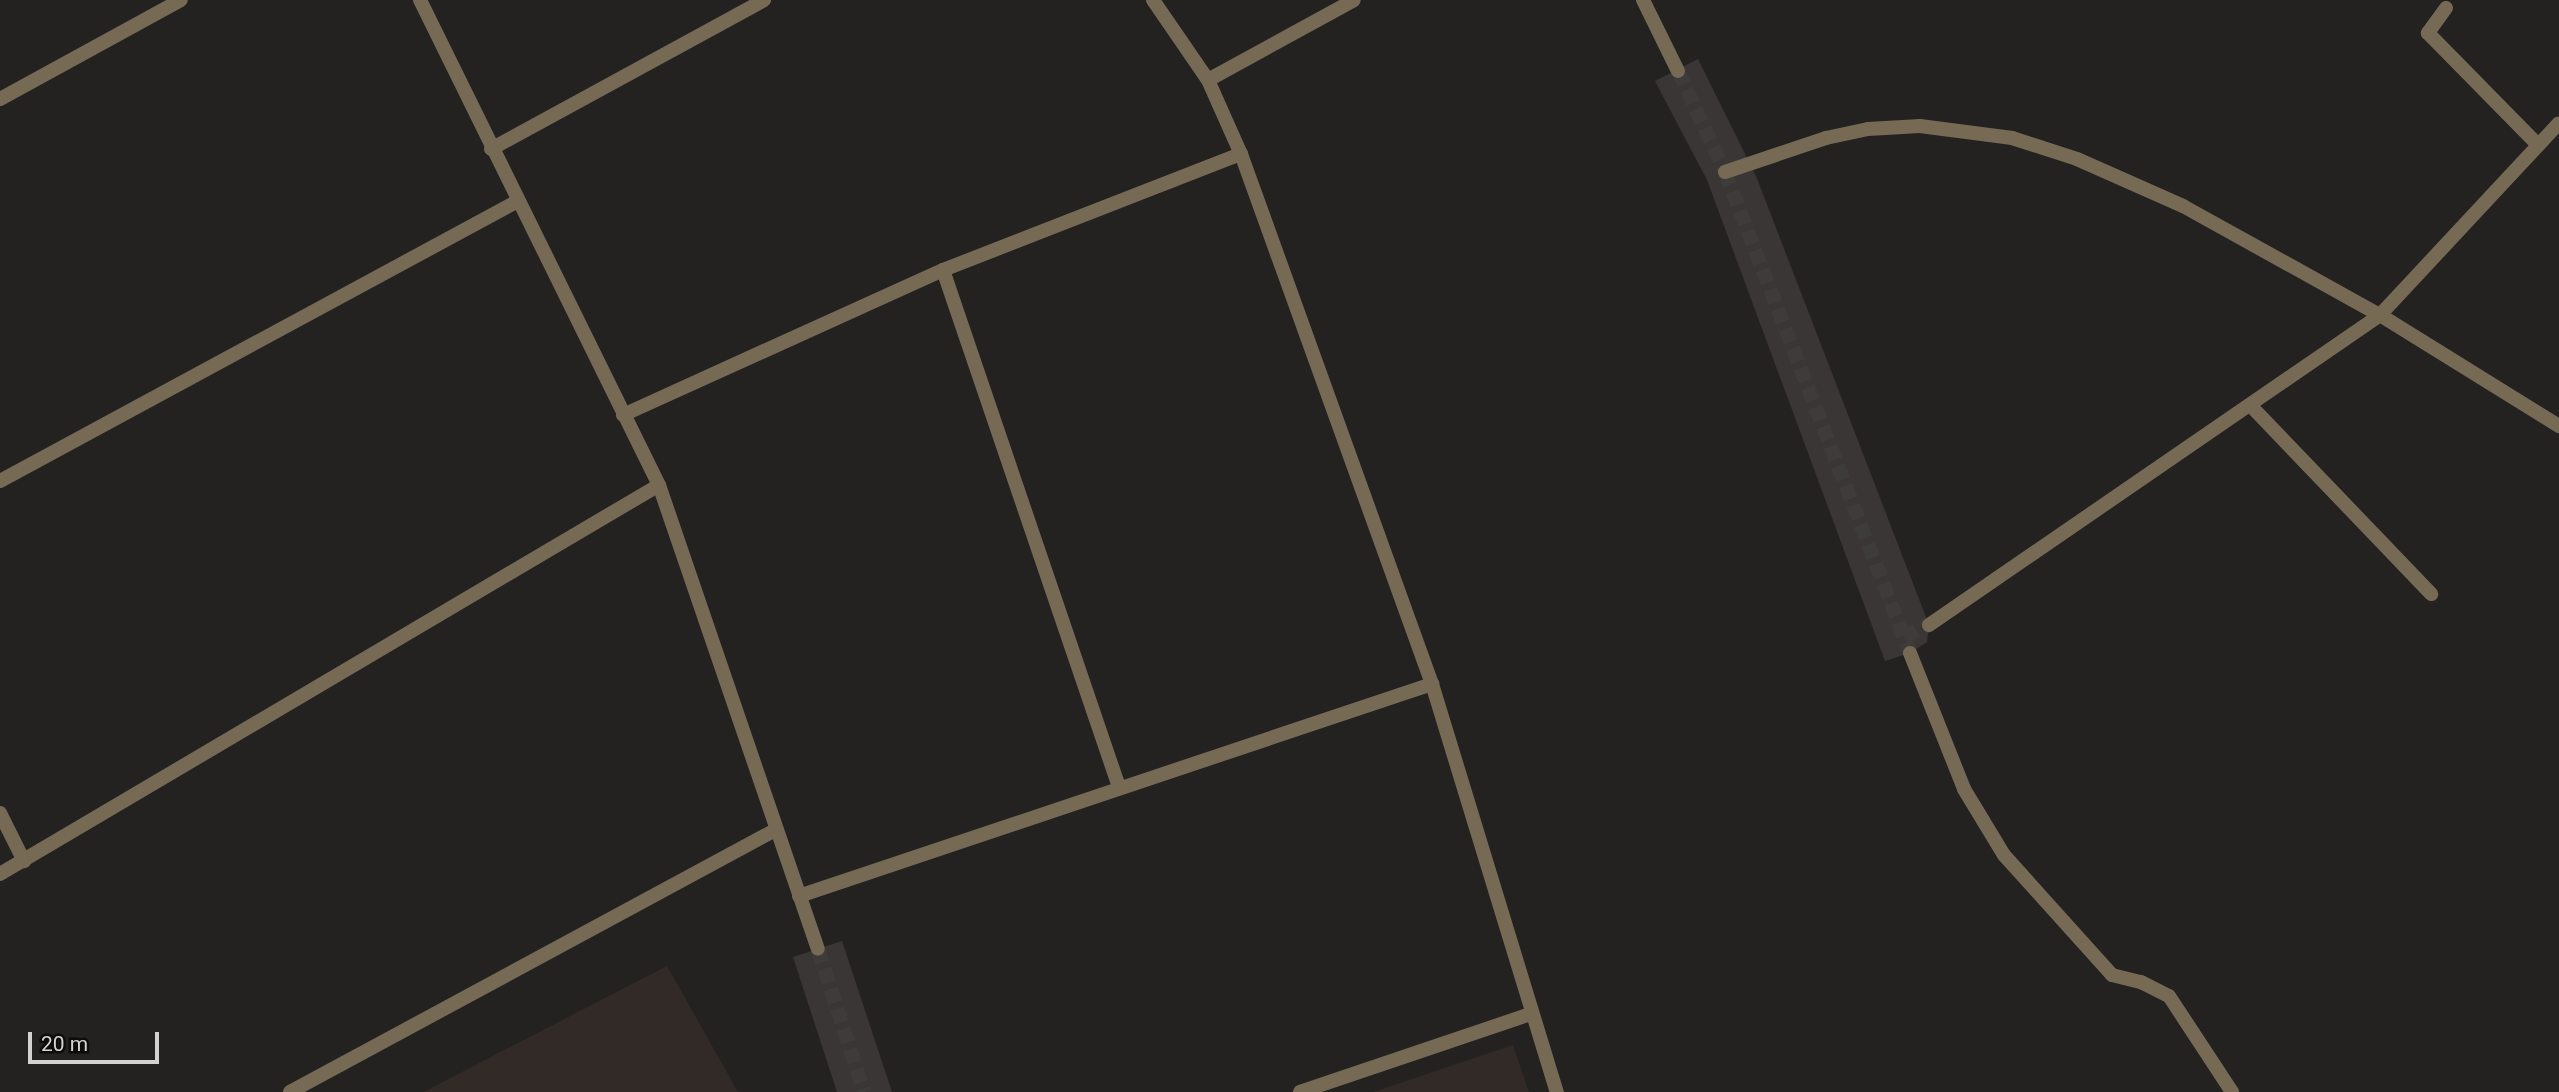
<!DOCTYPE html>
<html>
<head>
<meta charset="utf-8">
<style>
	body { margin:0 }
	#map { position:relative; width:2559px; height:1092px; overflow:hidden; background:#242220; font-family:Roboto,sans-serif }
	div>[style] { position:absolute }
	.built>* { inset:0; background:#322a26 }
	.building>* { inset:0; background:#3a3636 }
	.street-tunnel>* { height:14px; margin-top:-7px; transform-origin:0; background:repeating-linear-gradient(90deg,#3e3c3b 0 14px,transparent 0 21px) }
	.lane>* { height:14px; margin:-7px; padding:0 7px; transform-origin:7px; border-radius:7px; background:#766a55 }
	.street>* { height:14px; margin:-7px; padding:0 7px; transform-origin:7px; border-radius:7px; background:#766a55 }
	span { translate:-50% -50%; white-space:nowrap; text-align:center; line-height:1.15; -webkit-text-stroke:5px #0d0b0b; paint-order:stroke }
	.scale { position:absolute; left:28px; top:1032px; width:131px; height:32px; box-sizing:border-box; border:4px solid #d4d2d1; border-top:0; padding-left:9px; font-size:21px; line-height:24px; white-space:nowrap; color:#d4d2d1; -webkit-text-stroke:5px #0d0b0b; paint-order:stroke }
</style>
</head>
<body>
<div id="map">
	<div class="built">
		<i style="clip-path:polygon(667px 966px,738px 1092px,424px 1092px,456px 1075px)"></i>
		<i style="clip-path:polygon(1513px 1045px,1529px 1092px,1373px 1092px)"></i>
	</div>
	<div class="building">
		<i style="clip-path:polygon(1698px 59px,1756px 176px,1929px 625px,1927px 642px,1910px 653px,1885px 661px,1707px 180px,1655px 81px)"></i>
		<i style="clip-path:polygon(842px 941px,892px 1092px,837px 1092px,793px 957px)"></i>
	</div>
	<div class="street-tunnel">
		<i style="left:1678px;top:71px;width:111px;rotate:65deg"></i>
		<i style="left:1725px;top:172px;width:515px;rotate:68.96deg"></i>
		<i style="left:1904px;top:637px;width:28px;rotate:-26deg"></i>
		<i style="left:818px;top:949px;width:150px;rotate:72.2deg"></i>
	</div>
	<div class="lane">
		<i style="left:2446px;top:8px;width:31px;rotate:126deg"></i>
		<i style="left:2428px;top:33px;width:157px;rotate:45.5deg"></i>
		<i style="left:2250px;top:405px;width:262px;rotate:46.2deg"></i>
	</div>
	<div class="street">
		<i style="left:420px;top:0;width:541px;rotate:63.77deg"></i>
		<i style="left:659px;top:485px;width:490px;rotate:71.1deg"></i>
		<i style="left:1153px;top:0;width:97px;rotate:55.5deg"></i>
		<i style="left:1208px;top:80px;width:81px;rotate:66deg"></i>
		<i style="left:1241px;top:154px;width:563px;rotate:70.18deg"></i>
		<i style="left:1432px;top:684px;width:427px;rotate:73deg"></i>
		<i style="left:1643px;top:0;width:79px;rotate:63.8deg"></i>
		<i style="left:1208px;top:80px;width:166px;rotate:-28.7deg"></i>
		<i style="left:0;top:99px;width:206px;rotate:-28.7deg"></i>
		<i style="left:491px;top:149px;width:311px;rotate:-28.6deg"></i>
		<i style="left:1725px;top:172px;width:107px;rotate:-18.6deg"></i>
		<i style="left:1826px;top:138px;width:43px;rotate:-12.1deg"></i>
		<i style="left:1868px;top:129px;width:52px;rotate:-3.3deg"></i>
		<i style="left:1920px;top:126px;width:93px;rotate:7.4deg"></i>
		<i style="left:2012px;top:138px;width:68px;rotate:17.9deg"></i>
		<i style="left:2077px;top:159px;width:116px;rotate:23.9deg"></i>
		<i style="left:2183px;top:206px;width:225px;rotate:29deg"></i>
		<i style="left:2380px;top:315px;width:211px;rotate:31.8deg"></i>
		<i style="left:943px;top:270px;width:546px;rotate:71.2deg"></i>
		<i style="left:623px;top:415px;width:351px;rotate:-24.4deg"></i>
		<i style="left:943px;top:270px;width:320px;rotate:-21.3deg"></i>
		<i style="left:0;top:481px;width:587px;rotate:-28.4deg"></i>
		<i style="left:1929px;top:625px;width:547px;rotate:-34.5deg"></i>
		<i style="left:2380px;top:315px;width:262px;rotate:-47deg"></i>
		<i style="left:1910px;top:653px;width:146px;rotate:68.3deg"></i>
		<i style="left:1964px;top:789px;width:77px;rotate:58.8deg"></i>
		<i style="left:2004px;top:855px;width:161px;rotate:48deg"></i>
		<i style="left:2112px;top:975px;width:30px;rotate:14deg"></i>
		<i style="left:2141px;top:982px;width:31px;rotate:27deg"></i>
		<i style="left:2169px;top:996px;width:115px;rotate:56.7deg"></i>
		<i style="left:0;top:813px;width:54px;rotate:63.4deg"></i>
		<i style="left:0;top:874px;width:765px;rotate:-30.55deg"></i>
		<i style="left:799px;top:896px;width:668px;rotate:-18.52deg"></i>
		<i style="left:290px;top:1092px;width:553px;rotate:-28.37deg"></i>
		<i style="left:1300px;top:1092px;width:244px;rotate:-18.7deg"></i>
	</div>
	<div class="scale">20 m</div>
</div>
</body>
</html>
